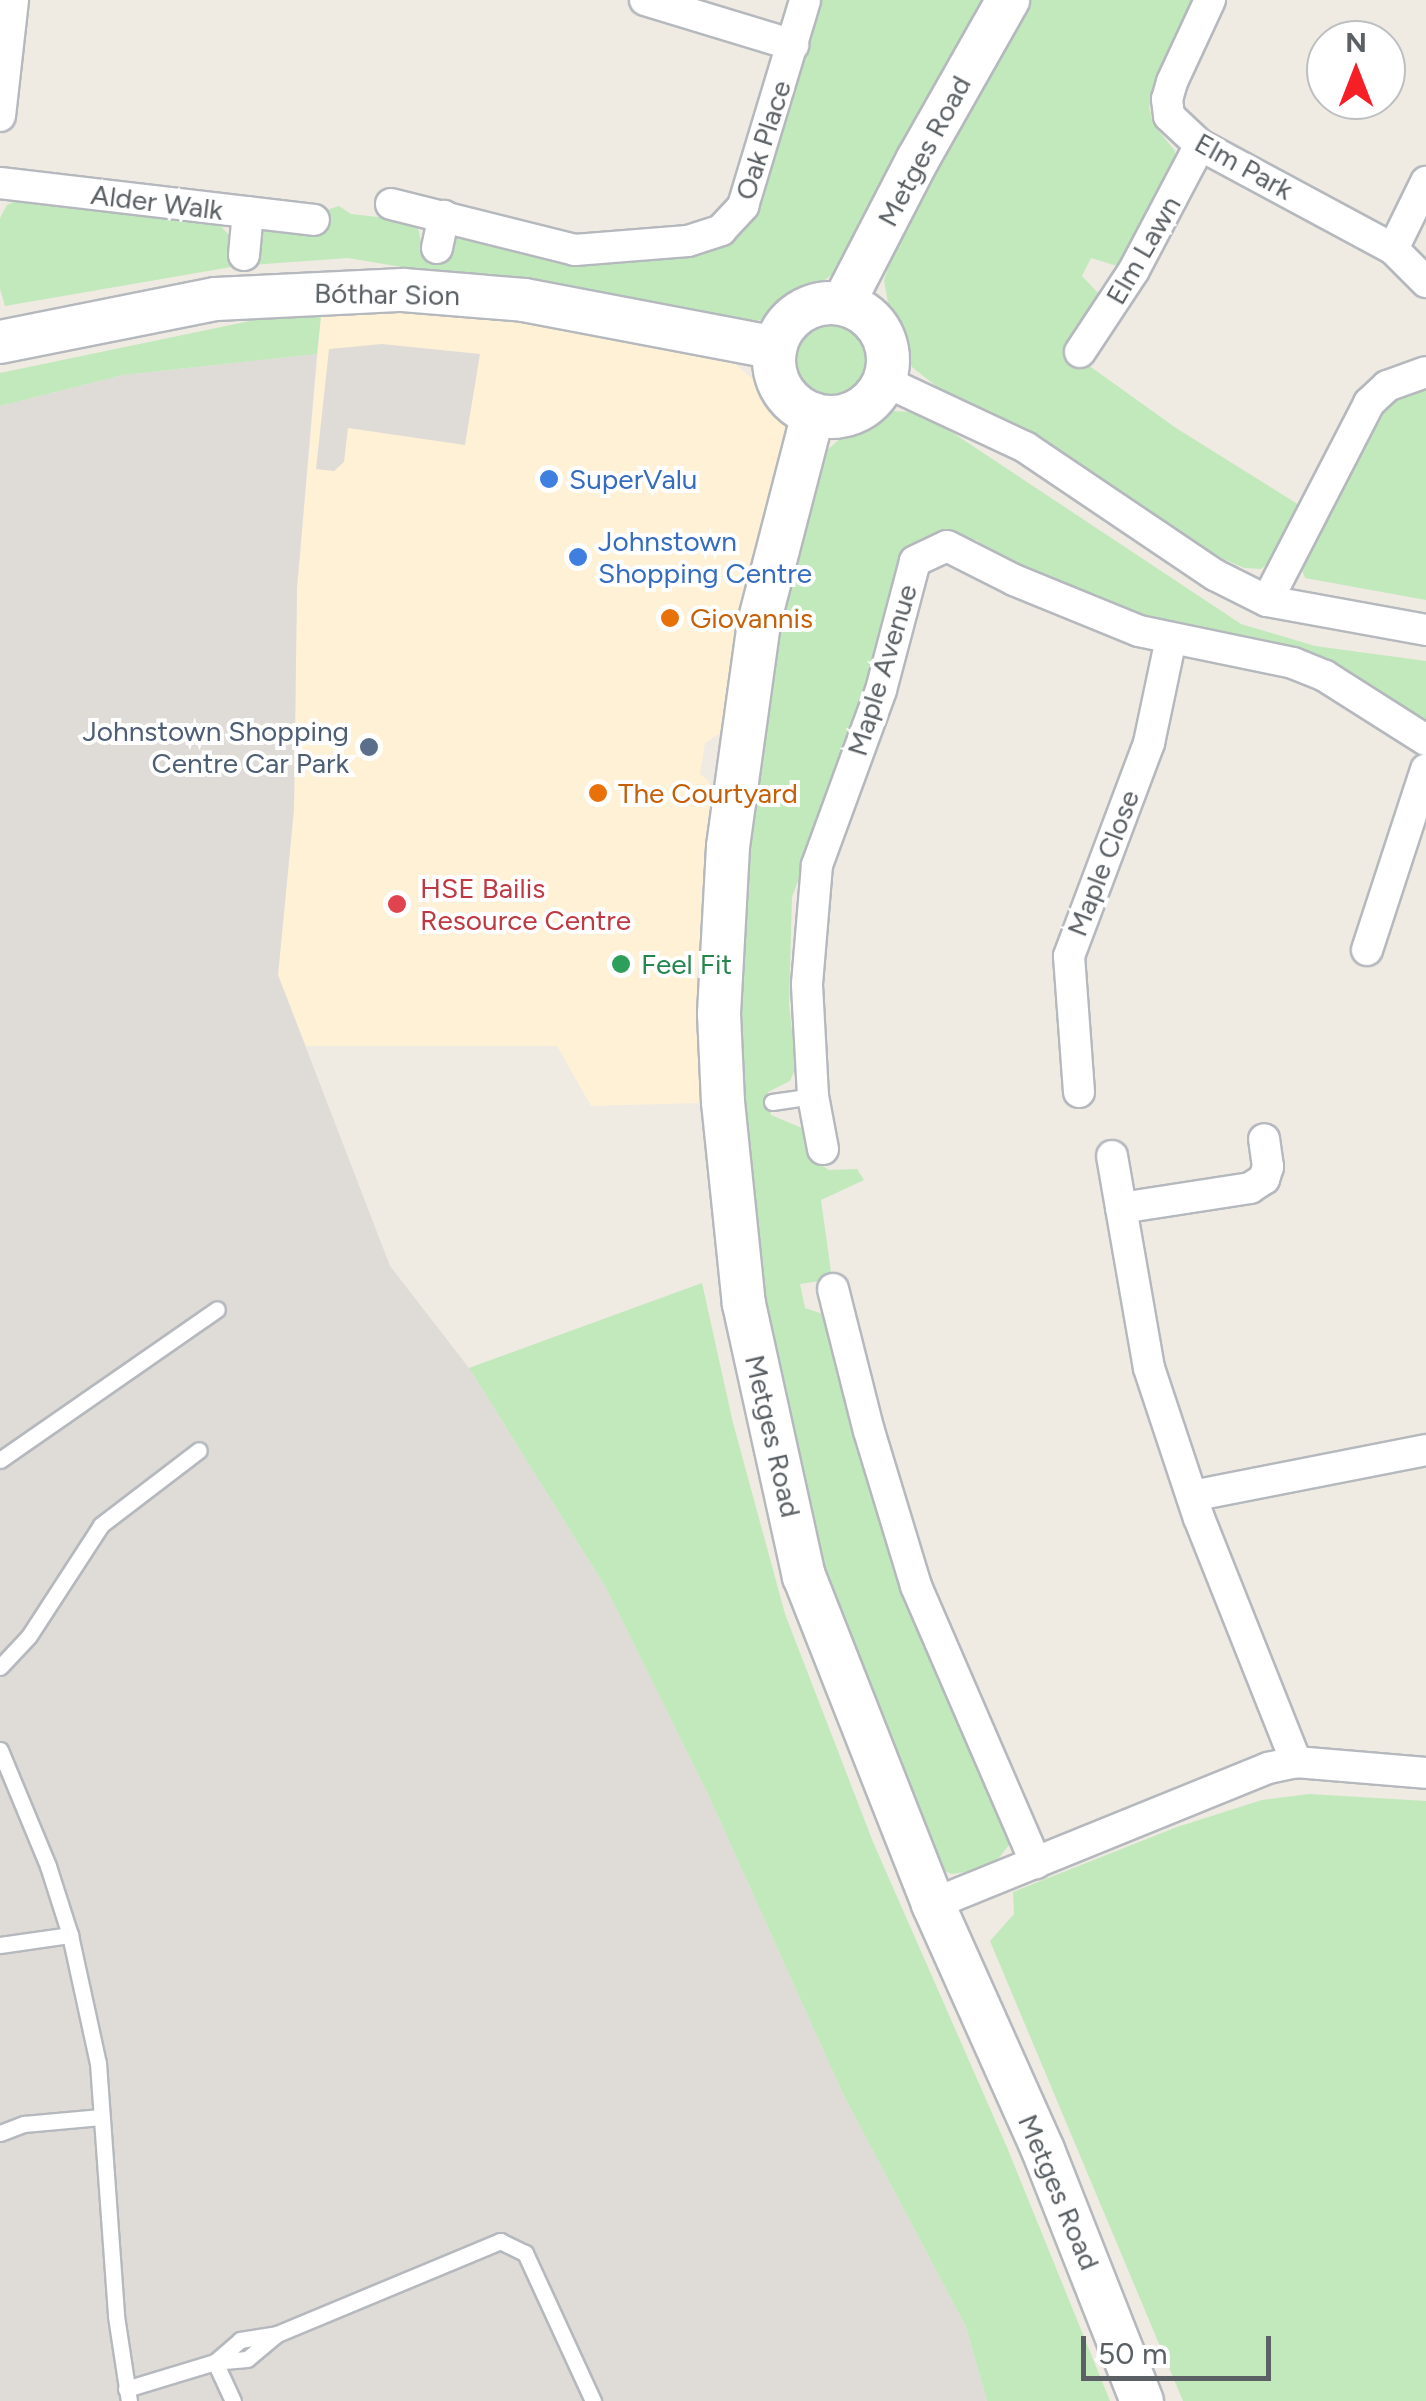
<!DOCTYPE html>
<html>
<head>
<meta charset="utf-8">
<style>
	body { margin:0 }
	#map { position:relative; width:1426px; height:2401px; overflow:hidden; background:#efeae2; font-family:Figtree,sans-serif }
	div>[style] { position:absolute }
	.commercial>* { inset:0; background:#fff1d6 }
	.industrial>* { inset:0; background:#dfdcd7 }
	.green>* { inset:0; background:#c1e9bc }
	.round { border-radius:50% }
	.roads { filter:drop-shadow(2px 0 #b5b9be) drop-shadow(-2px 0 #b5b9be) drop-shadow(0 2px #b5b9be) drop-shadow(0 -2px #b5b9be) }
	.lane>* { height:15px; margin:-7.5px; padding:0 7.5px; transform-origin:7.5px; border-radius:7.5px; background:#fff }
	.street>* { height:30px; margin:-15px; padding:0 15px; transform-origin:15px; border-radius:15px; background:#fff }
	.secondary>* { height:42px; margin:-21px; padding:0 21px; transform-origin:21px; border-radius:21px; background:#fff }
	.secondary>.ring { margin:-21px; padding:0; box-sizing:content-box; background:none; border:42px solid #fff; border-radius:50% }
	.dots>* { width:28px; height:28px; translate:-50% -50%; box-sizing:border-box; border:5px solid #fff; border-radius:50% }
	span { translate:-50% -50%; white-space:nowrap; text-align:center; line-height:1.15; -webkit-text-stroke:8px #fff; paint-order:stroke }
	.street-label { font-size:28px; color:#5a6064 }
	.shop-label { font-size:28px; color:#366cbe }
	.left { translate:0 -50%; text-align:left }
	.food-label { font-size:28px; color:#c56008 }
	.service-label { font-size:28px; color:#4e5e75 }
	.right { translate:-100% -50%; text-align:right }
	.health-label { font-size:28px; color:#be3a42 }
	.leisure-label { font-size:28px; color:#27864d }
	.north { position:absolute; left:1306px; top:20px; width:100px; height:100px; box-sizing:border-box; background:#fff; border:2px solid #bdbfc1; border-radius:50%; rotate:0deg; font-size:28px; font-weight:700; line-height:40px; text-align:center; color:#5a6064 }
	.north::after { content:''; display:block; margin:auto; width:35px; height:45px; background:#f71f26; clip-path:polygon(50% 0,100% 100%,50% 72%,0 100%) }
	.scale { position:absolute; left:1081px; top:2336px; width:190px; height:45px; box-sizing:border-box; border:5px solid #5a6064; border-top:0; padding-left:12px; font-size:30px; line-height:35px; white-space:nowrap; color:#5a6064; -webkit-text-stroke:8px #fff; paint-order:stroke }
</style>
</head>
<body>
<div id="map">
	<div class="commercial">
		<i style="clip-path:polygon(322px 306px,504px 313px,727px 357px,776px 399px,785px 425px,783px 453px,728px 683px,720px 733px,705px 743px,700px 774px,708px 780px,714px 794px,703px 1086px,698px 1103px,591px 1106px,557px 1046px,306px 1046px,278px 975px,294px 809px,297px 588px)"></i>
	</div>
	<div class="industrial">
		<i style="clip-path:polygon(382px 344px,480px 354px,465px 445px,348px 428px,344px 462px,334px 471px,316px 469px,329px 349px)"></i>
		<i style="clip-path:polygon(317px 354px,297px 588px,294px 809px,278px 975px,390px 1266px,469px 1368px,606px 1588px,707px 1792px,843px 2094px,966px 2327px,987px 2401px,0 2401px,0 406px,123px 375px)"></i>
	</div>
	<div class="green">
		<i style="clip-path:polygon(816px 0,992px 0,842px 267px,781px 313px,754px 322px,717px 320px,348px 258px,237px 266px,5px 306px,0 289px,0 218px,7px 205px,23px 198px,214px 219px,230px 236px,232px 250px,259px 232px,339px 206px,351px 214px,404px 220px,418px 228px,422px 246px,440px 251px,459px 236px,584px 263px,711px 249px,733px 238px)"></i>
		<i style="clip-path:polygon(1025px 0,1192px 0,1149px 106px,1153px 124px,1175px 151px,1174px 170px,1126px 259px,1117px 266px,1091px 258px,1082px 276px,1100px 295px,1081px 360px,1176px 428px,1299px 505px,1273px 559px,1261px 569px,1244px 568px,1219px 557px,1033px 437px,941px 390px,912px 367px,892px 326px,884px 280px,901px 229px)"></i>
		<i style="clip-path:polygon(322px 306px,317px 354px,123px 375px,0 406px,0 373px)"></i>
		<i class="round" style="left:797px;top:326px;width:70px;height:70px"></i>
		<i style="clip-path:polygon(1426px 382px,1426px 600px,1305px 578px,1300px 565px,1330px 494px,1389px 398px)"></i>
		<i style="clip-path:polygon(888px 411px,916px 412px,938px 423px,1241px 624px,1315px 646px,1426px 661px,1426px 719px,1366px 687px,1122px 612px,1004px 563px,977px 540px,935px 536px,823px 813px,792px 897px,789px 1004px,796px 1067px,790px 1081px,768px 1092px,771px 1115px,804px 1129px,815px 1161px,829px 1170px,857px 1169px,864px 1180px,821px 1200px,832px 1279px,800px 1284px,805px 1308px,823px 1314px,870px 1476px,1008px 1831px,1009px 1845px,998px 1859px,978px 1870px,952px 1874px,939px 1869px,855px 1681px,766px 1359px,735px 1108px,743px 797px,813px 463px,855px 425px)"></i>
		<i style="clip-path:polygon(702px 1283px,733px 1423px,785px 1614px,873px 1842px,1006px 2145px,1110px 2401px,987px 2401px,966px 2327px,843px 2094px,707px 1792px,606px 1588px,469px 1368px)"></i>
		<i style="clip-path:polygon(1309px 1794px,1426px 1801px,1426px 2401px,1183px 2401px,990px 1941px,1014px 1914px,1013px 1892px,1177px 1827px,1262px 1800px)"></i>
	</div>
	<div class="roads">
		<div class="lane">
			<i style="left:772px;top:1102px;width:41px;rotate:-8.3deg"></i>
			<i style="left:0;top:1460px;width:264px;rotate:-34.8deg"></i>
			<i style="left:0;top:1667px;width:42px;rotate:-46.9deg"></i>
			<i style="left:29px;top:1636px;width:132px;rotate:-57deg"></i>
			<i style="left:101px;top:1525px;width:123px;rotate:-37.4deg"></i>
			<i style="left:0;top:1750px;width:126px;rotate:67.5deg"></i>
			<i style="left:48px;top:1866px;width:72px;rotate:72.3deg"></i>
			<i style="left:70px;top:1935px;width:131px;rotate:77.7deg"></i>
			<i style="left:98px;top:2063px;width:254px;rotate:85.9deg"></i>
			<i style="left:116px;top:2316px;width:86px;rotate:81.3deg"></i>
			<i style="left:0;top:1945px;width:71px;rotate:-8.1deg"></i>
			<i style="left:0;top:2133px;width:26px;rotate:-21deg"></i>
			<i style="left:24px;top:2124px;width:77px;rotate:-5.2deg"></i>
			<i style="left:277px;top:2334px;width:39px;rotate:140deg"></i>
			<i style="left:247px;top:2359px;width:32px;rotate:175deg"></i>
			<i style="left:215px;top:2362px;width:33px;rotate:-41deg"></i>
			<i style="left:240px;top:2340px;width:37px;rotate:-9deg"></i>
			<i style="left:277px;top:2334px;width:242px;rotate:-22.6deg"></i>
			<i style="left:500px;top:2241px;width:28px;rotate:26deg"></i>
			<i style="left:525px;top:2253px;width:163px;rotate:65.3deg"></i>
			<i style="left:126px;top:2389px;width:93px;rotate:-16.9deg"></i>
			<i style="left:215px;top:2362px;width:43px;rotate:65.2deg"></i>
		</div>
		<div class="street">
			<i style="left:645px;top:0;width:155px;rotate:16.9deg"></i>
			<i style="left:1210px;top:0;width:90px;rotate:114.9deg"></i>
			<i style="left:1172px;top:82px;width:18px;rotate:106deg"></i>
			<i style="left:1167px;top:99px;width:17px;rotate:83deg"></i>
			<i style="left:1169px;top:116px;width:42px;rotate:43.1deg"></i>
			<i style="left:1200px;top:145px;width:219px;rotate:28.3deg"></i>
			<i style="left:1393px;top:249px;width:47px;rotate:45deg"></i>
			<i style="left:0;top:116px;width:117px;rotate:-83.6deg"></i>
			<i style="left:0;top:183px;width:316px;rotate:6.7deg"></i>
			<i style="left:391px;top:204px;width:190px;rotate:14deg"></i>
			<i style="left:575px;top:250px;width:113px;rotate:-4.6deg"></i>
			<i style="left:688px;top:241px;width:35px;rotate:-18deg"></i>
			<i style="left:721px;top:230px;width:33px;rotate:-47deg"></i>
			<i style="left:743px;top:206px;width:215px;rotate:-73.2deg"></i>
			<i style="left:437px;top:248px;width:33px;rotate:-78deg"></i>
			<i style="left:1393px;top:249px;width:75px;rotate:-63.8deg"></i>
			<i style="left:244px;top:255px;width:43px;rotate:-84.7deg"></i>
			<i style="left:1080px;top:352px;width:98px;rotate:-56.6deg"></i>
			<i style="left:1134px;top:270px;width:141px;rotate:-62.2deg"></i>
			<i style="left:884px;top:381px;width:156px;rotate:25.1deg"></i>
			<i style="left:1025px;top:447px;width:229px;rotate:34deg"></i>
			<i style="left:1215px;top:575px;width:58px;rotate:26.6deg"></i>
			<i style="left:1267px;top:601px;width:162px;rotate:10.3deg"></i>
			<i style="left:1267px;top:601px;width:223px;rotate:-62.7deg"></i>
			<i style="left:1369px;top:403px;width:25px;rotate:-43deg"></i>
			<i style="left:1387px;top:386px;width:41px;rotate:-19.7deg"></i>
			<i style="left:1367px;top:950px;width:190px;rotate:-71.9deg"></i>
			<i style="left:1079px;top:1092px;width:136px;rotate:-94.2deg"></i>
			<i style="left:1069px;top:956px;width:228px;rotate:-69.4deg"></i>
			<i style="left:1149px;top:743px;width:106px;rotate:-78.1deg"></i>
			<i style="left:823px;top:1149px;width:54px;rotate:-100.7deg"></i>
			<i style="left:813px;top:1096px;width:112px;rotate:-93.1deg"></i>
			<i style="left:807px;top:984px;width:119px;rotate:-85.2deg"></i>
			<i style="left:817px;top:865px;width:186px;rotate:-69.9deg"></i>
			<i style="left:881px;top:690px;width:133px;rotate:-75.2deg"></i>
			<i style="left:915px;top:561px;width:35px;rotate:-25deg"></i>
			<i style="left:947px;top:546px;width:75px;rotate:26.9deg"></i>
			<i style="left:1014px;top:580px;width:135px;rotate:22.2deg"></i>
			<i style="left:1139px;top:631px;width:157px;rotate:11.7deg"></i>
			<i style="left:1293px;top:663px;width:35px;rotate:22deg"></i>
			<i style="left:1325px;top:676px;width:120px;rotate:32.4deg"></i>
			<i style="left:1112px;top:1156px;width:215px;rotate:80.1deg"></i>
			<i style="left:1149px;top:1368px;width:158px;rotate:71.6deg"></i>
			<i style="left:1199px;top:1518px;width:263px;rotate:68.3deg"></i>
			<i style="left:1121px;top:1208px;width:131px;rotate:-8.8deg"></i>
			<i style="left:1250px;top:1188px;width:17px;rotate:-33deg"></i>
			<i style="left:1264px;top:1179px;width:13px;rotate:-72deg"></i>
			<i style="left:1268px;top:1167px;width:28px;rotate:-98deg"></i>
			<i style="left:833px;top:1289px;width:146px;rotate:75.8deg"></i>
			<i style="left:869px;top:1431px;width:162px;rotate:73.1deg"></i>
			<i style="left:916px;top:1586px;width:302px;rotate:66.6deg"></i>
			<i style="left:1192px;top:1496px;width:238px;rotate:-11.1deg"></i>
			<i style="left:933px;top:1904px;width:362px;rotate:-22.1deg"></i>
			<i style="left:1268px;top:1768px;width:29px;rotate:-12deg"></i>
			<i style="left:1296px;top:1762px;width:130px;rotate:4.8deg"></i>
		</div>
		<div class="secondary">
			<i class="ring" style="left:774px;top:303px;width:72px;height:72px"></i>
			<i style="left:843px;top:304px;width:163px;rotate:-62.7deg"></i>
			<i style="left:918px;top:159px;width:183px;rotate:-60.5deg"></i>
			<i style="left:0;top:342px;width:220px;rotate:-11.3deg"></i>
			<i style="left:216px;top:299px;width:187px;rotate:-2.8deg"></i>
			<i style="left:403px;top:290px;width:121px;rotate:4.7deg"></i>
			<i style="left:524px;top:300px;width:256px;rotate:10.8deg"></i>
			<i style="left:813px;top:414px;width:216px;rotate:104.5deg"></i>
			<i style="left:759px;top:623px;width:226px;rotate:97.9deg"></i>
			<i style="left:728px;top:847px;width:167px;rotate:93.1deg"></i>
			<i style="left:719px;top:1014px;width:88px;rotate:87.4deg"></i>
			<i style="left:723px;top:1102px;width:203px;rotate:84.1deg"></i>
			<i style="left:744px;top:1304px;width:279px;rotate:77.6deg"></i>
			<i style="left:804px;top:1576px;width:352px;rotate:68.5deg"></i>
			<i style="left:933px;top:1904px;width:269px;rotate:65.9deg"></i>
			<i style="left:1043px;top:2150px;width:270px;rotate:68.5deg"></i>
		</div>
	</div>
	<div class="dots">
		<i style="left:549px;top:479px;background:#3f7fe0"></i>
		<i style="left:578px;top:557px;background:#3f7fe0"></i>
		<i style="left:670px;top:618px;background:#e8710a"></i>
		<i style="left:369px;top:747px;background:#5c6f8a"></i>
		<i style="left:598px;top:793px;background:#e8710a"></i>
		<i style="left:397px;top:904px;background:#e0444e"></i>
		<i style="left:621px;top:964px;background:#2e9e5b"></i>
	</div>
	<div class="street-label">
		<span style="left:763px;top:140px;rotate:-72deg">Oak Place</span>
		<span style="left:924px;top:151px;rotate:-62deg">Metges Road</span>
		<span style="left:1244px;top:166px;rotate:29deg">Elm Park</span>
		<span style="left:157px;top:202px;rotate:7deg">Alder Walk</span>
		<span style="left:1143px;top:250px;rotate:-60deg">Elm Lawn</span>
		<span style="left:387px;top:294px;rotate:1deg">Bóthar Sion</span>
		<span style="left:882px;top:670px;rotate:-73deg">Maple Avenue</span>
		<span style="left:1103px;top:863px;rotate:-69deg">Maple Close</span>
		<span style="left:773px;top:1436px;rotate:77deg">Metges Road</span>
		<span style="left:1059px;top:2192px;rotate:67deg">Metges Road</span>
	</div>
	<div class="shop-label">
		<span class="left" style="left:569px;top:479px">SuperValu</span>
		<span class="left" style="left:598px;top:557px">Johnstown<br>Shopping Centre</span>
	</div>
	<div class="food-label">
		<span class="left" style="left:690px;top:618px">Giovannis</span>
		<span class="left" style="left:618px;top:793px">The Courtyard</span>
	</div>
	<div class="service-label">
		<span class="right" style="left:349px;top:747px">Johnstown Shopping<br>Centre Car Park</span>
	</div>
	<div class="health-label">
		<span class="left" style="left:420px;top:904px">HSE Bailis<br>Resource Centre</span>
	</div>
	<div class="leisure-label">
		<span class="left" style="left:641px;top:964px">Feel Fit</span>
	</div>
	<div class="north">N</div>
	<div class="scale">50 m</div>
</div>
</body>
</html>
